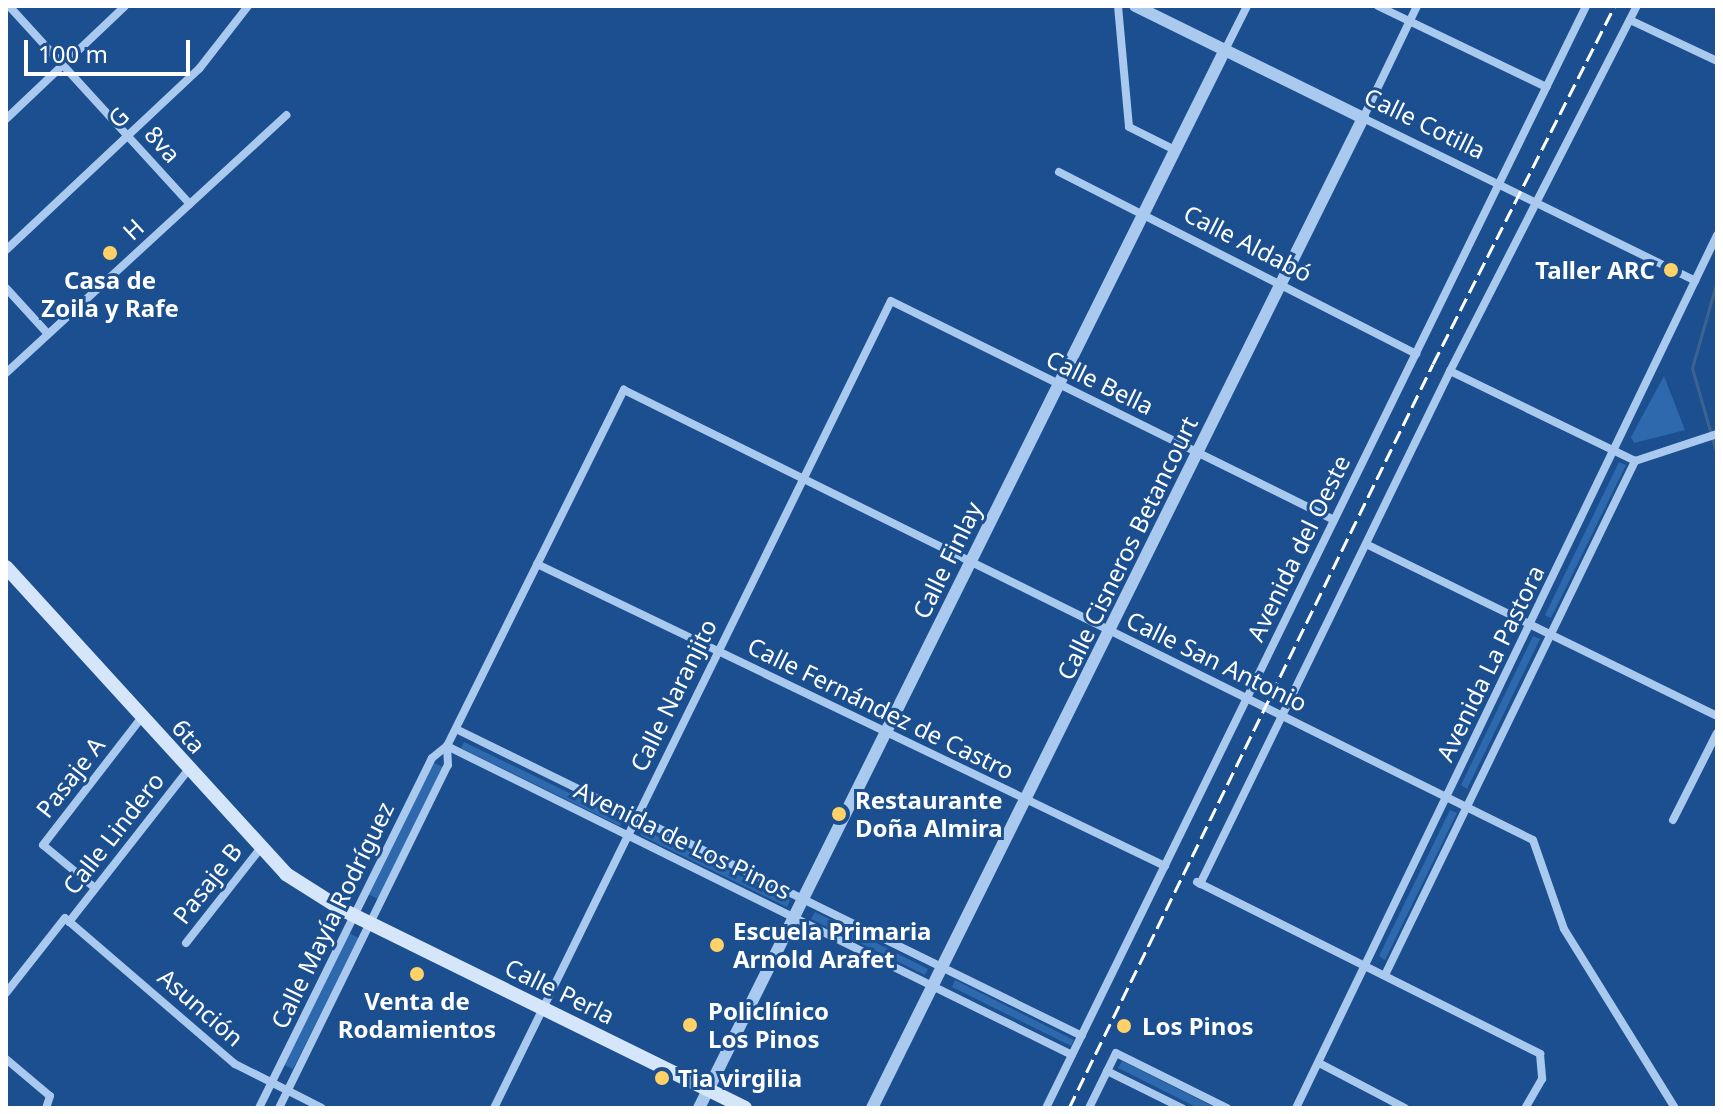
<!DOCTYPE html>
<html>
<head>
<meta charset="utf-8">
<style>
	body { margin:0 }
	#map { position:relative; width:1723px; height:1114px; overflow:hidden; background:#1b4f8f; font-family:"Noto Sans",sans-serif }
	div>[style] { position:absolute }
	.green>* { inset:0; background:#2e69ad }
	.stream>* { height:3px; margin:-1.5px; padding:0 1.5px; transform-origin:1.5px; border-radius:1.5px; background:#3c6290 }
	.minor>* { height:8px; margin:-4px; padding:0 4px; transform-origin:4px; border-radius:4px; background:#a9c9ee }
	.tertiary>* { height:12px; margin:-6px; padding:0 6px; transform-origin:6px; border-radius:6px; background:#a9c9ee }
	.secondary>* { height:14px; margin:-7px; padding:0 7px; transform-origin:7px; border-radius:7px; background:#d6e6fa }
	.rail>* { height:3px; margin-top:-1.5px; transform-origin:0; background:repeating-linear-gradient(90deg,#fff 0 14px,transparent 0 20px) }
	.dots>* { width:22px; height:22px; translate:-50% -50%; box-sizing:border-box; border:4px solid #1b4f8f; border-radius:50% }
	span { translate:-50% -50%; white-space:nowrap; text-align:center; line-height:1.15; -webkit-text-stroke:6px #1b4f8f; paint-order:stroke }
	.street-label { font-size:24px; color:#fff }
	.poi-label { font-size:24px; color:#fff; font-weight:700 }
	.right { translate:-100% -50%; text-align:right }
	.left { translate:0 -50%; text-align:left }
	.frame { position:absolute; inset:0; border:8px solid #fff; pointer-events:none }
	.scale { position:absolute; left:24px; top:40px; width:166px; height:36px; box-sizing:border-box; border:4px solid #fff; border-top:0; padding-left:10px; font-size:24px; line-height:28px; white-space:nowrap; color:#fff; -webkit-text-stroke:6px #1b4f8f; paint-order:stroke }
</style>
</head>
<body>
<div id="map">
	<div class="green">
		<i style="clip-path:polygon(1664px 376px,1685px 430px,1634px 443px,1631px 437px)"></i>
		<i style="clip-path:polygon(1619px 462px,1626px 465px,1551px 618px,1545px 615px)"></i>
		<i style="clip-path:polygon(1533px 636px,1540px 639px,1467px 789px,1461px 785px)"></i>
		<i style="clip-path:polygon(464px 742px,623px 819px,620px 826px,461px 748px)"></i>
		<i style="clip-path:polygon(434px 763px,443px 767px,378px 899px,368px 894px)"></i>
		<i style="clip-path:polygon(1450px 810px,1457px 813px,1385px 960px,1379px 956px)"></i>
		<i style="clip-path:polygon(643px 829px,790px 900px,787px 907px,640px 835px)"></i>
		<i style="clip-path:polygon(815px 912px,928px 969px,925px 975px,811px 919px)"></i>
		<i style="clip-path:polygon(349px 933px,359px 938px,293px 1069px,284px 1065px)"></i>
		<i style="clip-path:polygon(955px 980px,1074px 1040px,1071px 1046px,952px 987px)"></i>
		<i style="clip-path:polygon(1122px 1061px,1216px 1108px,1198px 1108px,1118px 1068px)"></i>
	</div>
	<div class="stream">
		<i style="left:1717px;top:281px;width:91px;rotate:106deg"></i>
		<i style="left:1692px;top:368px;width:91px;rotate:74deg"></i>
	</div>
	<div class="minor">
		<i style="left:9px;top:6px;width:268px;rotate:47.6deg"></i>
		<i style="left:1118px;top:6px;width:121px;rotate:84.8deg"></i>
		<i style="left:1129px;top:127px;width:51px;rotate:26.6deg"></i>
		<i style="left:1378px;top:6px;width:187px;rotate:25.7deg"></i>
		<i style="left:1417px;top:6px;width:124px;rotate:115.7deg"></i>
		<i style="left:1363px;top:118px;width:370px;rotate:26.1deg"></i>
		<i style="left:1630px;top:20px;width:96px;rotate:25.2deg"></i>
		<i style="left:1225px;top:50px;width:49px;rotate:-63.4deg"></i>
		<i style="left:6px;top:119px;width:164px;rotate:-43.5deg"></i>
		<i style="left:1059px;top:172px;width:401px;rotate:27deg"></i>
		<i style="left:6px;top:250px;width:265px;rotate:-43.2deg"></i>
		<i style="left:199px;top:69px;width:80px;rotate:-52.1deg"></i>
		<i style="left:6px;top:288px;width:62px;rotate:47.6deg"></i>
		<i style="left:1450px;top:371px;width:206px;rotate:25.9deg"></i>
		<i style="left:1635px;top:461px;width:86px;rotate:-18.2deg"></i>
		<i style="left:6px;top:373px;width:381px;rotate:-42.6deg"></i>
		<i style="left:1368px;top:545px;width:389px;rotate:26.1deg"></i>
		<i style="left:537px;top:564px;width:697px;rotate:25.68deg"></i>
		<i style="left:456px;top:729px;width:697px;rotate:26.12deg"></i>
		<i style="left:447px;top:746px;width:697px;rotate:26.31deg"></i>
		<i style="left:1673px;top:820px;width:97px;rotate:-63.2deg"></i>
		<i style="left:1197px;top:882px;width:384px;rotate:26.6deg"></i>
		<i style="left:1540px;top:1054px;width:25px;rotate:85deg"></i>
		<i style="left:1542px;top:1079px;width:34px;rotate:120deg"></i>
		<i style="left:1200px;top:884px;width:571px;rotate:-64.02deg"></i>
		<i style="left:1450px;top:371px;width:410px;rotate:-62.9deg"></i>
		<i style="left:95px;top:888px;width:67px;rotate:-140.4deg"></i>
		<i style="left:43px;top:845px;width:162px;rotate:-52.3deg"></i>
		<i style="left:69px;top:922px;width:194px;rotate:-51.9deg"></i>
		<i style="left:186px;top:943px;width:120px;rotate:-51.8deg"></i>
		<i style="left:1385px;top:975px;width:572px;rotate:-64.06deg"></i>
		<i style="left:6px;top:993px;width:95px;rotate:-51.8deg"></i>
		<i style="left:65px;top:918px;width:224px;rotate:40.7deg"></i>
		<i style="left:235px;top:1064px;width:97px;rotate:26.8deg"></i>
		<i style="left:6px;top:1059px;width:57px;rotate:40.1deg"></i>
		<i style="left:50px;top:1096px;width:13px;rotate:108deg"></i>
		<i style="left:1319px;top:1063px;width:97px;rotate:27.6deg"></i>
		<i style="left:1107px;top:1071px;width:84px;rotate:26.3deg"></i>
		<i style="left:259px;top:1108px;width:390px;rotate:-63.7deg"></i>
		<i style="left:432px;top:758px;width:19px;rotate:-39deg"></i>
		<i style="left:447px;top:746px;width:398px;rotate:-63.6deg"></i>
		<i style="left:624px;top:390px;width:1014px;rotate:26.34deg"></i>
		<i style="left:1533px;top:840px;width:94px;rotate:70.8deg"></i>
		<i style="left:1564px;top:929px;width:211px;rotate:58.2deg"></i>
		<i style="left:279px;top:1108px;width:382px;rotate:-63.8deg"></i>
		<i style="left:448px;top:765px;width:19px;rotate:-93deg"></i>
		<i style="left:494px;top:1108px;width:899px;rotate:-63.81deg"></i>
		<i style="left:891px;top:301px;width:494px;rotate:26.3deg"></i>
		<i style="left:1046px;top:1108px;width:1227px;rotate:-63.89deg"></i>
		<i style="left:1089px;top:1108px;width:61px;rotate:-63.9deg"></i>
		<i style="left:1116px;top:1053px;width:124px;rotate:26.4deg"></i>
		<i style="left:1296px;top:1108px;width:969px;rotate:-64.25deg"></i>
	</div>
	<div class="tertiary">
		<i style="left:699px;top:1108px;width:1182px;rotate:-63.57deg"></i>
		<i style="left:872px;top:1108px;width:1105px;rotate:-63.62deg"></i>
		<i style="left:1363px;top:118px;width:254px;rotate:-153.8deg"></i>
	</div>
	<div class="secondary">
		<i style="left:6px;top:567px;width:416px;rotate:47.6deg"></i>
		<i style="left:286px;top:874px;width:67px;rotate:32.3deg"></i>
		<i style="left:343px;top:910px;width:448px;rotate:26.2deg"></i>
	</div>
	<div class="rail">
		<i style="left:1069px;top:1108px;width:828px;rotate:-63.93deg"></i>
		<i style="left:1433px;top:364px;width:402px;rotate:-63.1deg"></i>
	</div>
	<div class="dots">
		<i style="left:110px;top:253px;background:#ffd166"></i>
		<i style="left:1671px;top:270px;background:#ffd166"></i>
		<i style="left:839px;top:814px;background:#ffd166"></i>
		<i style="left:717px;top:945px;background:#ffd166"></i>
		<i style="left:417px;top:974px;background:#ffd166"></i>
		<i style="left:690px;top:1025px;background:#ffd166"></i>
		<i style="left:1124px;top:1026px;background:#ffd166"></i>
		<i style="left:662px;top:1078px;background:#ffd166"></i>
	</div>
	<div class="street-label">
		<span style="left:118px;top:117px;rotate:-43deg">G</span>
		<span style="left:1425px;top:123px;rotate:26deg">Calle Cotilla</span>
		<span style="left:163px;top:144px;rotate:48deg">8va</span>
		<span style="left:133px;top:229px;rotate:-43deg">H</span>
		<span style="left:1248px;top:243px;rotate:27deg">Calle Aldabó</span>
		<span style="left:1100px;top:382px;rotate:26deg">Calle Bella</span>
		<span style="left:1127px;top:548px;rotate:-64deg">Calle Cisneros Betancourt</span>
		<span style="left:1298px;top:548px;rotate:-64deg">Avenida del Oeste</span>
		<span style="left:947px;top:560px;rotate:-64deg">Calle Finlay</span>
		<span style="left:1217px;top:661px;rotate:26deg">Calle San Antonio</span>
		<span style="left:1490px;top:663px;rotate:-64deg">Avenida La Pastora</span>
		<span style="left:673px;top:695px;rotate:-64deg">Calle Naranjito</span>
		<span style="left:881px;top:708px;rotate:26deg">Calle Fernández de Castro</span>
		<span style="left:189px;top:736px;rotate:48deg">6ta</span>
		<span style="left:70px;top:777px;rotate:-52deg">Pasaje A</span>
		<span style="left:113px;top:833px;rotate:-52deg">Calle Lindero</span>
		<span style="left:683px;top:840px;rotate:26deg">Avenida de Los Pinos</span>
		<span style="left:207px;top:883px;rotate:-52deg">Pasaje B</span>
		<span style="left:332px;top:915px;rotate:-64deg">Calle Mayía Rodríguez</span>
		<span style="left:560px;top:991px;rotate:26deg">Calle Perla</span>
		<span style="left:201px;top:1007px;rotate:41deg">Asunción</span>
	</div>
	<div class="poi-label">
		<span class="right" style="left:1655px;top:270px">Taller ARC</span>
		<span style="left:110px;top:294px">Casa de<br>Zoila y Rafe</span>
		<span class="left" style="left:855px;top:814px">Restaurante<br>Doña Almira</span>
		<span class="left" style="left:733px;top:945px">Escuela Primaria<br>Arnold Arafet</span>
		<span style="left:417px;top:1015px">Venta de<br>Rodamientos</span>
		<span class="left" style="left:708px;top:1025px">Policlínico<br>Los Pinos</span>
		<span class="left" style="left:1142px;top:1026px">Los Pinos</span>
		<span class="left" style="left:678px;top:1078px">Tia virgilia</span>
	</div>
	<div class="frame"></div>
	<div class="scale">100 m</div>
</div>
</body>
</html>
